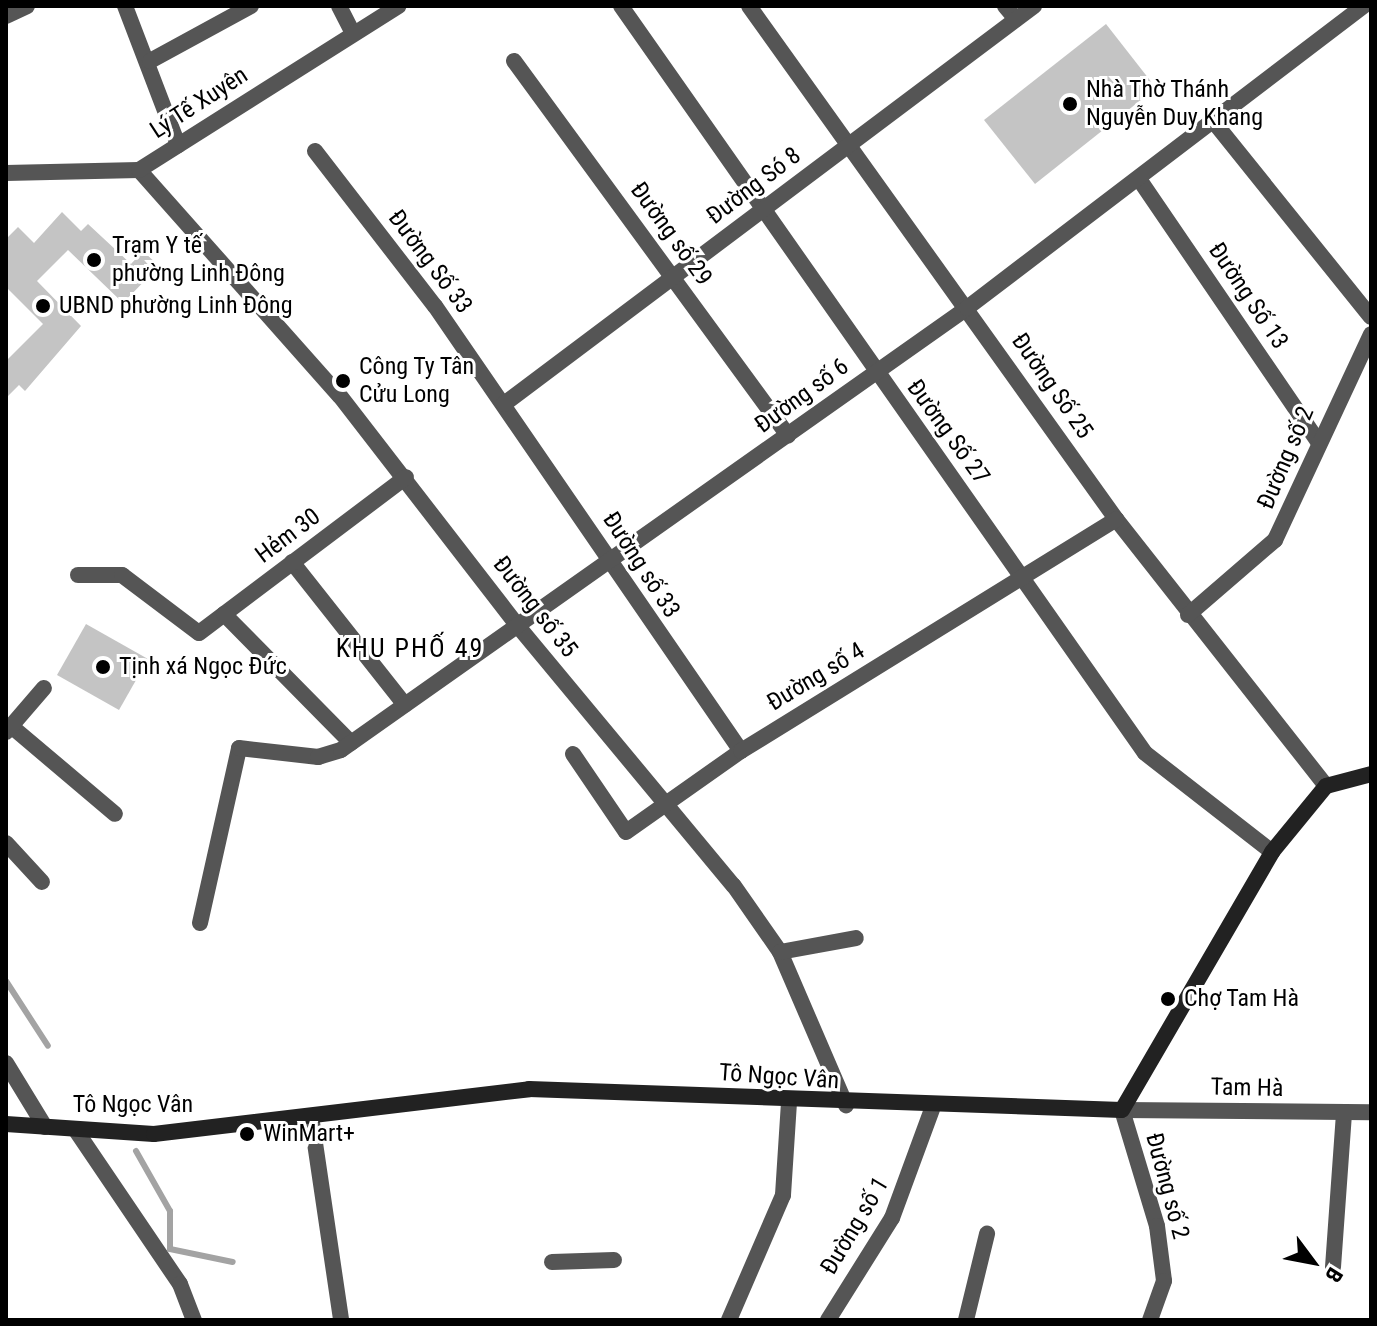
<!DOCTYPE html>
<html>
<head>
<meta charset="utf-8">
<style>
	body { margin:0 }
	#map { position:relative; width:1377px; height:1326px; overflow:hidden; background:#fff; font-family:"Roboto Condensed",sans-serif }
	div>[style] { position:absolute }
	.stream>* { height:6px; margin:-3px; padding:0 3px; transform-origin:3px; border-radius:3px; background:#a3a3a3 }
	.building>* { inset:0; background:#c4c4c4 }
	.minor>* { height:16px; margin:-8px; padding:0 8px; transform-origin:8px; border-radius:8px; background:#555 }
	.tertiary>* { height:16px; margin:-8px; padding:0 8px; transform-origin:8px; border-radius:8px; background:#555 }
	.secondary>* { height:16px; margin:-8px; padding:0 8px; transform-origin:8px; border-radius:8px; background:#222 }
	.dots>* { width:22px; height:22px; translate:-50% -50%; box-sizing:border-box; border:4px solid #fff; border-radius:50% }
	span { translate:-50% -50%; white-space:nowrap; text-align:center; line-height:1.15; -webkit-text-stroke:6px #fff; paint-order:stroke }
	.poi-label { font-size:24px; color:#000 }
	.left { translate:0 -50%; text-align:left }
	.street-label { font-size:24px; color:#000 }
	.neighbourhood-label { font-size:26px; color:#000; letter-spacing:2px }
	.frame { position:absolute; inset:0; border:8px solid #000; pointer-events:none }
	.north { position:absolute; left:1273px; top:1222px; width:80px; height:80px; -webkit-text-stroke:6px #fff; paint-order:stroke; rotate:122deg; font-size:22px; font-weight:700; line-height:32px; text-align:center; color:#000 }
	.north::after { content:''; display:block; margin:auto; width:28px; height:36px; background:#000; clip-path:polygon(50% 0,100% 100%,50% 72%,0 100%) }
</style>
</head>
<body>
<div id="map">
	<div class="stream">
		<i style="left:6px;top:981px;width:77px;rotate:57.1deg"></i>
		<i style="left:136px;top:1151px;width:69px;rotate:60.5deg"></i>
		<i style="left:170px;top:1211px;width:38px;rotate:90deg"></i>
		<i style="left:170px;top:1249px;width:64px;rotate:11.7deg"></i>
	</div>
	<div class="building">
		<i style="clip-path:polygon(1106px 24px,1156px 88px,1035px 184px,984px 120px)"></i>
		<i style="clip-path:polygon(62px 212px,81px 231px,88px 224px,131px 264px,143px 251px,159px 266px,123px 303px,68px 250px,37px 281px,81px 326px,25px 391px,19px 385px,6px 398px,6px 361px,43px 324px,6px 287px,6px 239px,18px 227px,34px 243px)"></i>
		<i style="clip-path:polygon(86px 624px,148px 659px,119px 710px,57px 675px)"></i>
	</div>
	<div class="minor">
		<i style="left:125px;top:6px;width:149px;rotate:69.1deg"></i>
		<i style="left:339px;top:6px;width:30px;rotate:63deg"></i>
		<i style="left:621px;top:6px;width:912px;rotate:54.95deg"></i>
		<i style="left:1145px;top:753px;width:161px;rotate:37.9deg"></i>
		<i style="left:749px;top:6px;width:631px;rotate:54.42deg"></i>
		<i style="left:1116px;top:519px;width:340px;rotate:51.8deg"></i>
		<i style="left:1005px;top:6px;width:17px;rotate:50deg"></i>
		<i style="left:6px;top:16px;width:23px;rotate:-25deg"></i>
		<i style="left:150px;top:61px;width:115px;rotate:-28.6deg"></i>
		<i style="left:514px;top:61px;width:464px;rotate:53.8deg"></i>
		<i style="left:1214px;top:122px;width:250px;rotate:51.2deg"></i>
		<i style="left:315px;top:151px;width:196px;rotate:52.3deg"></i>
		<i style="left:435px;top:306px;width:540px;rotate:55.49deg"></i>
		<i style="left:139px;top:170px;width:302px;rotate:48.4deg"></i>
		<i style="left:340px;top:396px;width:289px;rotate:52.3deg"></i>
		<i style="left:517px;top:625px;width:339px;rotate:50.3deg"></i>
		<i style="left:734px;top:886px;width:80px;rotate:55.1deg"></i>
		<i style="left:780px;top:952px;width:167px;rotate:66.7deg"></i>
		<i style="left:6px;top:173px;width:133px;rotate:-1.3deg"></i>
		<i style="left:139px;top:170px;width:307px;rotate:-32.3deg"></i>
		<i style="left:1139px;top:179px;width:317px;rotate:55.7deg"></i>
		<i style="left:504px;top:404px;width:663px;rotate:-36.9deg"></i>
		<i style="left:292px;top:562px;width:182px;rotate:51.7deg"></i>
		<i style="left:78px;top:575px;width:44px"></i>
		<i style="left:122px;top:575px;width:96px;rotate:37deg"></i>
		<i style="left:199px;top:633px;width:259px;rotate:-37deg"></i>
		<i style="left:224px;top:614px;width:181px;rotate:45.4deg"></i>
		<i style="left:1188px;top:615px;width:115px;rotate:-40.8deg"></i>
		<i style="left:1275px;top:540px;width:227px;rotate:-65deg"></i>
		<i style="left:11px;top:726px;width:136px;rotate:40.2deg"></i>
		<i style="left:6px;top:732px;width:58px;rotate:-49.2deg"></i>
		<i style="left:573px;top:754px;width:94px;rotate:55.8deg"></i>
		<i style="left:626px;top:832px;width:141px;rotate:-35.2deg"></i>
		<i style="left:741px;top:751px;width:441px;rotate:-31.7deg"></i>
		<i style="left:6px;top:843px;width:53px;rotate:47.3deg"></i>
		<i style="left:200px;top:923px;width:179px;rotate:-77.4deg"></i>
		<i style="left:239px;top:748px;width:80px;rotate:6.5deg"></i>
		<i style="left:318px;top:757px;width:24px;rotate:-17deg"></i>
		<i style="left:341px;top:750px;width:766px;rotate:-35.22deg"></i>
		<i style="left:967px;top:308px;width:499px;rotate:-37.3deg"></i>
		<i style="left:780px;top:952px;width:77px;rotate:-10.4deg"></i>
		<i style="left:1122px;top:1110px;width:121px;rotate:73.2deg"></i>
		<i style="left:1157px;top:1226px;width:55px;rotate:82.7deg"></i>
		<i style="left:1164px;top:1281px;width:41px;rotate:109.7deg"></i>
		<i style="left:311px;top:1116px;width:206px;rotate:81.6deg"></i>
		<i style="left:75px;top:1129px;width:187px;rotate:55.9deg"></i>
		<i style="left:180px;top:1284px;width:39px;rotate:69deg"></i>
		<i style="left:552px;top:1262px;width:62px;rotate:-1.8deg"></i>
		<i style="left:1333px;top:1267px;width:154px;rotate:-85.9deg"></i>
		<i style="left:729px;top:1320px;width:136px;rotate:-66.6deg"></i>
		<i style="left:783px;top:1195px;width:94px;rotate:-86.3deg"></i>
		<i style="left:828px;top:1320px;width:120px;rotate:-57.9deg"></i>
		<i style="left:892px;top:1218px;width:116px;rotate:-69.8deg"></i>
		<i style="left:966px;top:1320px;width:89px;rotate:-76.3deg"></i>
	</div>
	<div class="tertiary">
		<i style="left:6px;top:1063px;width:75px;rotate:58.6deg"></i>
		<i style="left:1122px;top:1110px;width:249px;rotate:0.5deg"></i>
	</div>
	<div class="secondary">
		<i style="left:6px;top:1124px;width:148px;rotate:3.9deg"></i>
		<i style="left:154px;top:1134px;width:378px;rotate:-6.8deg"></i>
		<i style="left:529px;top:1089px;width:593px;rotate:2.03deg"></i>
		<i style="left:1122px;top:1110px;width:298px;rotate:-59.8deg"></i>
		<i style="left:1272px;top:852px;width:85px;rotate:-50.7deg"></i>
		<i style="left:1326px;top:786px;width:47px;rotate:-14.9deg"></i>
	</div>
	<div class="dots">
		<i style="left:1070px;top:104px;background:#000"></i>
		<i style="left:94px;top:260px;background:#000"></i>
		<i style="left:43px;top:306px;background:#000"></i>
		<i style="left:343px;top:381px;background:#000"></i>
		<i style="left:103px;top:667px;background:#000"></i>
		<i style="left:1168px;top:999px;background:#000"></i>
		<i style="left:247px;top:1134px;background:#000"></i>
	</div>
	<div class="poi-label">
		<span class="left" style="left:1086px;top:104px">Nhà Thờ Thánh<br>Nguyễn Duy Khang</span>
		<span class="left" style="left:112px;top:260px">Trạm Y tế<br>phường Linh Đông</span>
		<span class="left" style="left:59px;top:306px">UBND phường Linh Đông</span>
		<span class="left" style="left:359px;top:381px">Công Ty Tân<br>Cửu Long</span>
		<span class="left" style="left:119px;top:667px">Tịnh xá Ngọc Đức</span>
		<span class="left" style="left:1184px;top:999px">Chợ Tam Hà</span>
		<span class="left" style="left:263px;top:1134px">WinMart+</span>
	</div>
	<div class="street-label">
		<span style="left:199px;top:103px;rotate:-33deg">Lý Tế Xuyên</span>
		<span style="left:754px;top:186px;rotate:-37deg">Đường Só 8</span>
		<span style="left:671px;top:234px;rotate:54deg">Đường số 29</span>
		<span style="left:430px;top:262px;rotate:53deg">Đường Số 33</span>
		<span style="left:1248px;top:296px;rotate:56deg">Đường Số 13</span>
		<span style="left:1052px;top:386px;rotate:55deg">Đường Số 25</span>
		<span style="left:802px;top:396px;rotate:-36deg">Đường số 6</span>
		<span style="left:948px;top:432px;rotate:54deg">Đường Số 27</span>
		<span style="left:1286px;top:458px;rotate:-67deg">Đường số 2</span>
		<span style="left:288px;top:536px;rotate:-37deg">Hẻm 30</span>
		<span style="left:641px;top:565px;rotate:57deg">Đường số 33</span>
		<span style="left:535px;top:607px;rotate:52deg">Đường số 35</span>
		<span style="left:816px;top:677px;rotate:-31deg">Đường số 4</span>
		<span style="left:779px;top:1077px;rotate:4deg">Tô Ngọc Vân</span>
		<span style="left:1247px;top:1088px;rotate:1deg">Tam Hà</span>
		<span style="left:133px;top:1105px">Tô Ngọc Vân</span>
		<span style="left:1167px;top:1186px;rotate:75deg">Đường số 2</span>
		<span style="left:855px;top:1226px;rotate:-59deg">Đường số 1</span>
	</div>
	<div class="neighbourhood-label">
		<span style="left:410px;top:649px">KHU PHỐ 49</span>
	</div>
	<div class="frame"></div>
	<div class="north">B</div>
</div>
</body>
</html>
